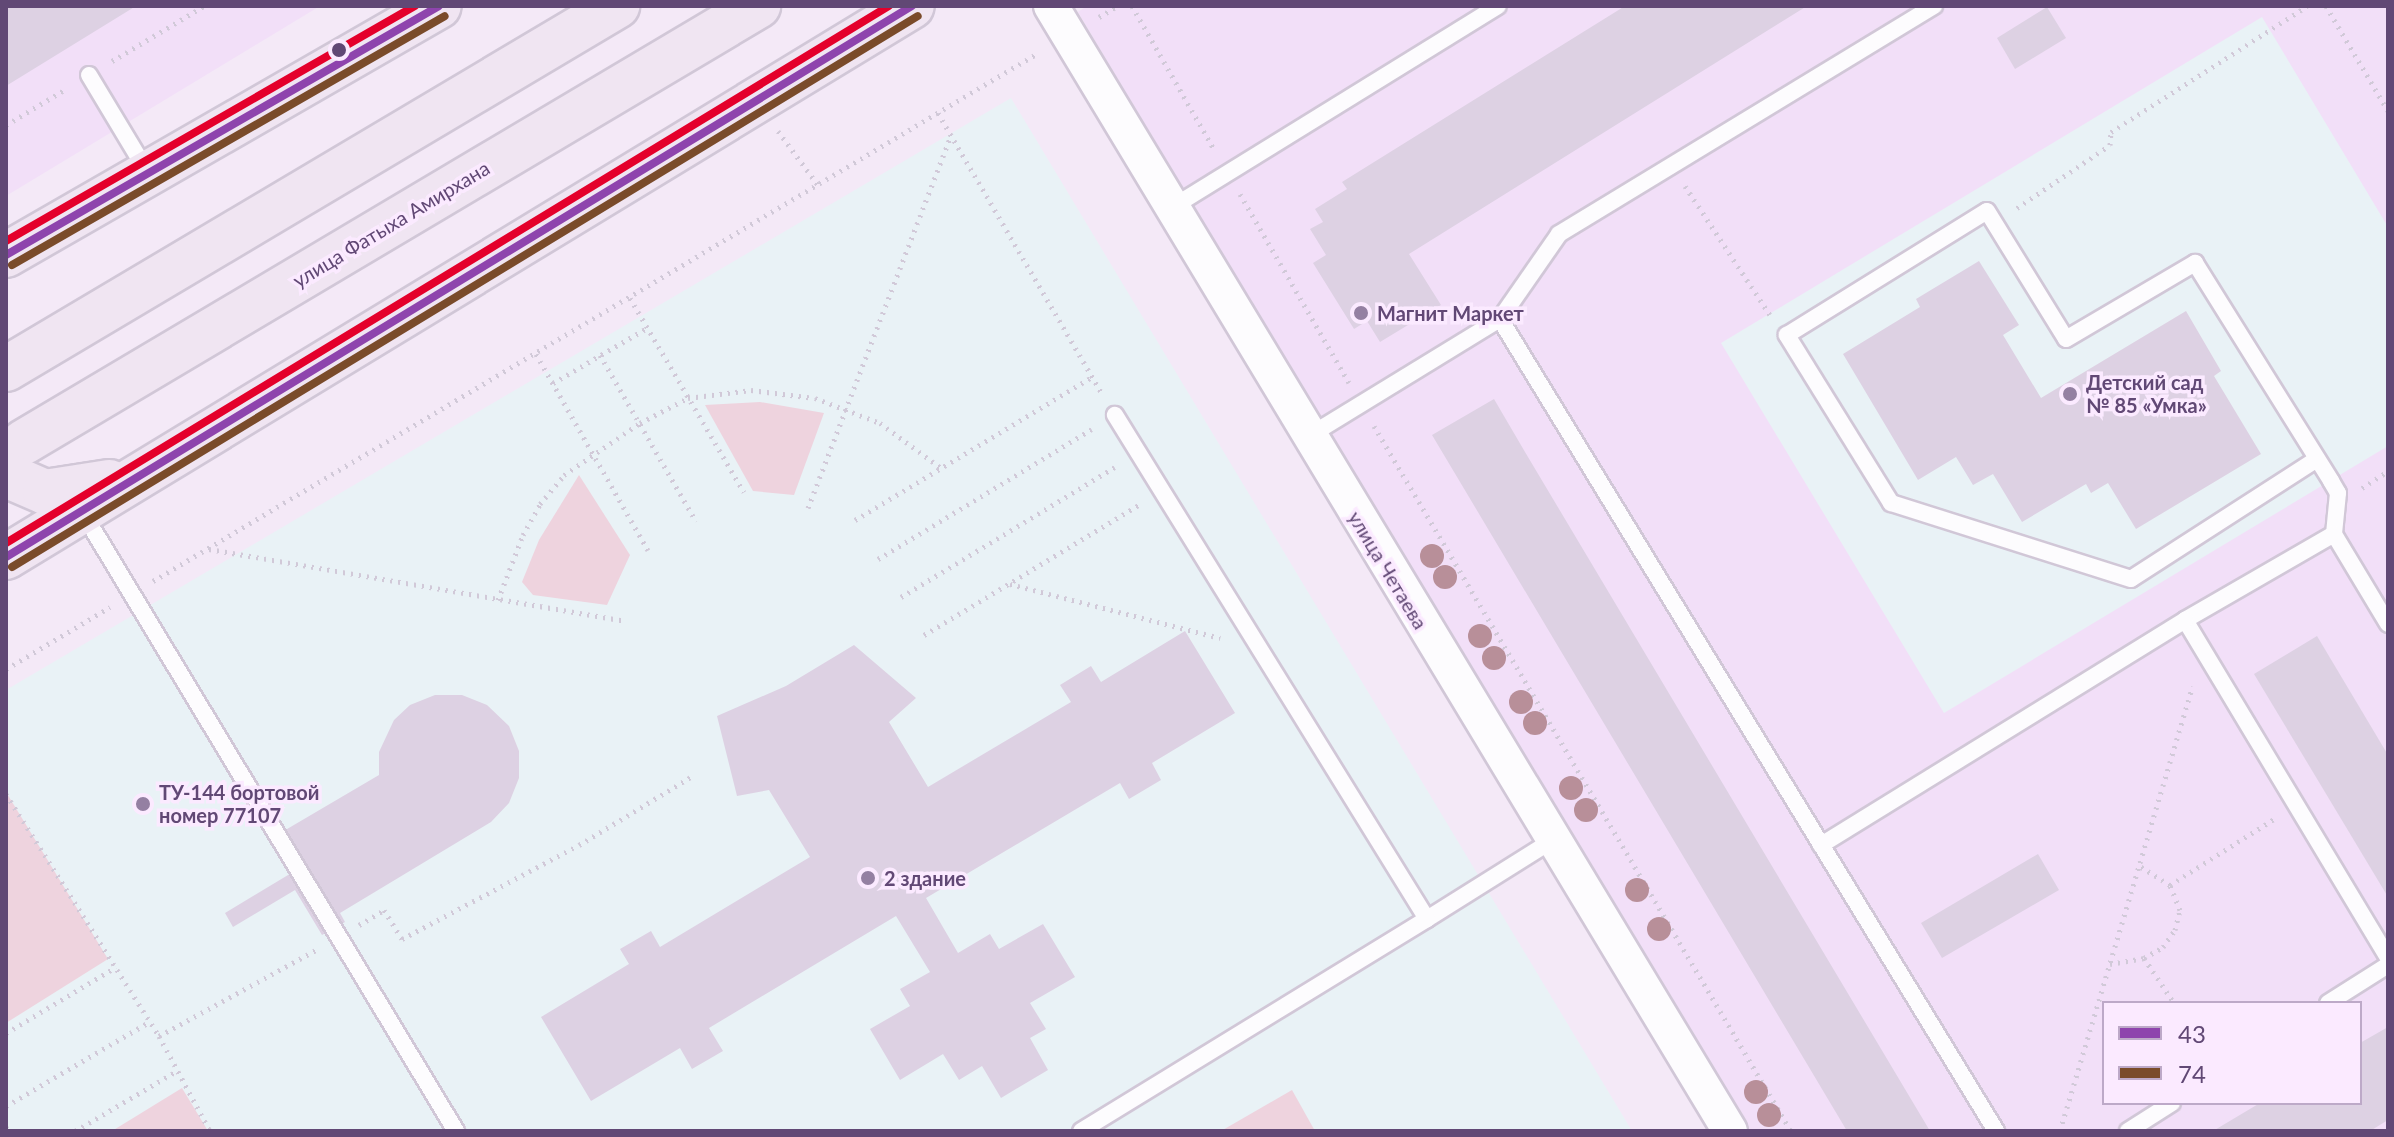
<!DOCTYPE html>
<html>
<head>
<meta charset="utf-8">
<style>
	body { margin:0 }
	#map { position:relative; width:2394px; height:1137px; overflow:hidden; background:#f4e9f7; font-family:Lato,sans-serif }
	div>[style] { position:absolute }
	.residential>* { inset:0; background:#f2dff8 }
	.education>* { inset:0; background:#e9f2f6 }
	.green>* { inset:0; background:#eed3de }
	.building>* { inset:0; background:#ddd1e3 }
	.path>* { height:5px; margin-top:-2.5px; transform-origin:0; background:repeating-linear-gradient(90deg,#d1c9d8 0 2px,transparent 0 8px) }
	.roads { filter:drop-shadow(2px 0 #d1c7d7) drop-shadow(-2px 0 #d1c7d7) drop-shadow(0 2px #d1c7d7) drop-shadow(0 -2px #d1c7d7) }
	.service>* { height:16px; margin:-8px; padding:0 8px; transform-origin:8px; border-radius:8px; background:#fdfcfe }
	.minor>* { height:34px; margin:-17px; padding:0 17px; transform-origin:17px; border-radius:17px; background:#fdfcfe }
	.primary>* { height:44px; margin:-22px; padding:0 22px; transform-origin:22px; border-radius:22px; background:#f0e5f2 }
	.bus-1>* { height:8px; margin:-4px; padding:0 4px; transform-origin:4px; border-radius:4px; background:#8e44ad }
	.bus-2>* { height:8px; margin:-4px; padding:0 4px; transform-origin:4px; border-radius:4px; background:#7a4b2a }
	.bus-3>* { height:8px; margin:-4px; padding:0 4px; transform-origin:4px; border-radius:4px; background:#e4002b }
	.trees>* { width:24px; height:24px; margin:-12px; border-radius:50%; background:#b88f99 }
	.dots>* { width:22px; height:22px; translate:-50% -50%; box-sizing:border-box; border:4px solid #fbeaff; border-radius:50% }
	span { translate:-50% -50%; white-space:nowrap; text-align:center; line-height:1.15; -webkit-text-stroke:7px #fbeaff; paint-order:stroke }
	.street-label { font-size:20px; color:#614875 }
	.poi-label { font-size:20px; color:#614875; font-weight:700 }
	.left { translate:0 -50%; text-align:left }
	.frame { position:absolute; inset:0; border:8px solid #614875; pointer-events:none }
	.legend { position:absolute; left:2102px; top:1001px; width:260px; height:104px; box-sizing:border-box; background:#fbeaff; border:2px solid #bda9c8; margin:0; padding:10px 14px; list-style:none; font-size:24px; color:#614875 }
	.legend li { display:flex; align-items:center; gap:16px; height:40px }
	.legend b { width:40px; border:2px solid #bda9c8 }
</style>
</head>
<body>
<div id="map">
	<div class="residential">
		<i style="clip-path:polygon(6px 6px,320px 6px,6px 196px)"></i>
		<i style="clip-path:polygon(evenodd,1087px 6px,2388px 6px,2388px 1131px,1735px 1131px,1078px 12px,1087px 6px,2104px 1003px,2360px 1003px,2360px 1103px,2104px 1103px,2104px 1003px)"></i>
	</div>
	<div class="education">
		<i style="clip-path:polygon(2262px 17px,2388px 227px,2388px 446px,1944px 713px,1721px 343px)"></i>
		<i style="clip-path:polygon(1011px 98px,1632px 1131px,6px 1131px,6px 690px)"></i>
	</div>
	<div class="green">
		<i style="clip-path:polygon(760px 402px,824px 413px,794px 495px,753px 491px,705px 405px)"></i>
		<i style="clip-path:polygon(579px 475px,630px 555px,607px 605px,533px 595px,522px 582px,539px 540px)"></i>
		<i style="clip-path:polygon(6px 792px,108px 959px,6px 1023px)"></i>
		<i style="clip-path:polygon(182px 1088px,208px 1131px,112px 1131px)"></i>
		<i style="clip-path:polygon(1292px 1090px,1315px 1131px,1221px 1131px)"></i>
	</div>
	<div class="building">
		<i style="clip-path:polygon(6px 6px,136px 6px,6px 86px)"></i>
		<i style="clip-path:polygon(1625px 6px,1807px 6px,1409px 254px,1441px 305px,1380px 342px,1367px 321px,1354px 329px,1313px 263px,1326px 255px,1310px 229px,1323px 222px,1315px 209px,1347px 189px,1342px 182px)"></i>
		<i style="clip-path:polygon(2047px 7px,2066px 38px,2015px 69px,1997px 38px)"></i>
		<i style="clip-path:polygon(1979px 261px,2019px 325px,2003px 335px,2041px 398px,2186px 311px,2221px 371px,2214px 376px,2261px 454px,2136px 529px,2108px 483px,2091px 493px,2086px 484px,2022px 522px,1993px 474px,1973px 485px,1956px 457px,1918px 480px,1843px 354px,1920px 307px,1916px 299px)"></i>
		<i style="clip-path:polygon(1494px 399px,1525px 452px,1930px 1131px,1847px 1131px,1432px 435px)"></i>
		<i style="clip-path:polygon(1185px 631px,1235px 713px,1152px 763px,1161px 780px,1129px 799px,1120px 783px,926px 898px,958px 953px,990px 934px,999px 949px,1043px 924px,1075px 977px,1030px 1003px,1046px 1029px,1030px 1038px,1048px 1070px,1001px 1098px,982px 1066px,959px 1080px,943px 1054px,900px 1080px,870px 1029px,910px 1006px,900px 989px,930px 972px,896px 916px,709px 1028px,723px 1051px,692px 1069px,680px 1048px,591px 1101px,541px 1017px,629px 964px,620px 949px,651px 931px,660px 947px,810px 857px,769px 790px,737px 796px,717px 716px,786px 686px,854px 645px,916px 698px,889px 722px,928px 787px,1071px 702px,1060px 685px,1091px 666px,1101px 682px)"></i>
		<i style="clip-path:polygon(2317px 636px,2388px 755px,2388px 897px,2254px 674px)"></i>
		<i style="clip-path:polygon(435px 695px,462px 695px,487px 705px,509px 726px,519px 751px,519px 778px,509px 803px,491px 822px,340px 913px,345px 922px,322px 935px,295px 890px,233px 927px,225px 913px,303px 866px,282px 832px,379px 775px,379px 752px,394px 720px,410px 705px)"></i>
		<i style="clip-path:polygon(2038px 854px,2059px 890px,1942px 958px,1921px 923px)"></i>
		<i style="clip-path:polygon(2388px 1027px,2388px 1120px,2370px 1131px,2213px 1131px,2260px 1103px,2360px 1103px,2360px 1043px)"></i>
	</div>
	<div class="path">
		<i style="left:1132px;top:6px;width:167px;rotate:60.2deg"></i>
		<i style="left:2326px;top:6px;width:122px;rotate:59.4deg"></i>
		<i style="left:1099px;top:17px;width:21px;rotate:-31deg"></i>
		<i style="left:112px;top:61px;width:107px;rotate:-30.9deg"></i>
		<i style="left:938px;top:113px;width:327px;rotate:59.7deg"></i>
		<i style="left:6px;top:125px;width:70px;rotate:-31deg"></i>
		<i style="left:778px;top:131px;width:67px;rotate:53.5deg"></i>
		<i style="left:1685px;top:186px;width:154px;rotate:56.6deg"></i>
		<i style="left:1240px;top:194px;width:218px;rotate:60deg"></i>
		<i style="left:2017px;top:208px;width:112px;rotate:-34.1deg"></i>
		<i style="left:2110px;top:145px;width:13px;rotate:-86deg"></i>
		<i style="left:2111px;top:132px;width:233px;rotate:-32.7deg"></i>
		<i style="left:630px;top:298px;width:225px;rotate:59.6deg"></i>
		<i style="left:536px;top:354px;width:226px;rotate:60.3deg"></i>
		<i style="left:600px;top:355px;width:192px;rotate:60deg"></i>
		<i style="left:553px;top:383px;width:109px;rotate:-30.3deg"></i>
		<i style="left:1374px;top:426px;width:819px;rotate:59.4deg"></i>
		<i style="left:2362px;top:488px;width:31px;rotate:-33deg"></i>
		<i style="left:808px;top:508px;width:399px;rotate:-69deg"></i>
		<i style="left:855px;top:520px;width:277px;rotate:-31.1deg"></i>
		<i style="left:209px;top:549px;width:423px;rotate:9.8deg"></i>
		<i style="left:878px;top:559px;width:250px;rotate:-31.3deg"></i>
		<i style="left:153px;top:581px;width:1031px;rotate:-30.82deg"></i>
		<i style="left:1010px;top:584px;width:217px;rotate:14.4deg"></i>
		<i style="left:901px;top:597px;width:250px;rotate:-31.3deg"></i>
		<i style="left:498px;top:600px;width:70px;rotate:-69deg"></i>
		<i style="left:523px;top:535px;width:35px;rotate:-61deg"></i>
		<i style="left:540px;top:504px;width:38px;rotate:-50deg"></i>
		<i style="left:564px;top:475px;width:92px;rotate:-34.4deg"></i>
		<i style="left:640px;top:423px;width:54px;rotate:-27.5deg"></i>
		<i style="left:688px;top:398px;width:64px;rotate:-7.2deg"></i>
		<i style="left:751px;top:390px;width:64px;rotate:7.1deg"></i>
		<i style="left:815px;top:398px;width:70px;rotate:21deg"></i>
		<i style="left:880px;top:423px;width:76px;rotate:36.4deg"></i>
		<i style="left:924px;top:635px;width:255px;rotate:-31.2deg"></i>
		<i style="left:6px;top:669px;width:121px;rotate:-30.8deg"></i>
		<i style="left:6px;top:794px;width:286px;rotate:57.7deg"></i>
		<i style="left:159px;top:1036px;width:108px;rotate:61.8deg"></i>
		<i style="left:2170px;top:885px;width:123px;rotate:-32.4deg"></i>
		<i style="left:359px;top:925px;width:29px;rotate:-31deg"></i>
		<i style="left:384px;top:910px;width:34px;rotate:58deg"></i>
		<i style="left:402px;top:939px;width:200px;rotate:-28deg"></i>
		<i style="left:579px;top:845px;width:131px;rotate:-31.3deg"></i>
		<i style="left:2144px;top:958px;width:54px;rotate:56.3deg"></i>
		<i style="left:2110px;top:964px;width:35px;rotate:-10deg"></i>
		<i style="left:2144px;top:958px;width:22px;rotate:-30deg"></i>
		<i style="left:2163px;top:947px;width:21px;rotate:-55deg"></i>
		<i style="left:2175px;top:930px;width:21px;rotate:-76deg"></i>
		<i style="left:2180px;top:910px;width:27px;rotate:-112deg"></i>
		<i style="left:2170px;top:885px;width:36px;rotate:-148deg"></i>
		<i style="left:6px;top:1033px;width:128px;rotate:-31deg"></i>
		<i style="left:159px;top:1036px;width:179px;rotate:-28.7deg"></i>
		<i style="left:6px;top:1106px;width:166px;rotate:-30.4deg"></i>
		<i style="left:6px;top:1127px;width:4px;rotate:63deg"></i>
		<i style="left:75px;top:1131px;width:116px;rotate:-30.5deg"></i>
		<i style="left:2060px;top:1131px;width:464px;rotate:-73.4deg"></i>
	</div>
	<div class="roads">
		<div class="service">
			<i style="left:89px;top:75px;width:114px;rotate:59deg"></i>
			<i style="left:1171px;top:208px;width:384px;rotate:-31.7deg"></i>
			<i style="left:1500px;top:319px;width:952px;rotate:58.58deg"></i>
			<i style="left:1309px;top:436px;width:224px;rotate:-31.5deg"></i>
			<i style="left:1500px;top:319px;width:103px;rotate:-55.2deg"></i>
			<i style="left:1559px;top:234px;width:439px;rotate:-31.3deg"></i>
			<i style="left:2317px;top:459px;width:221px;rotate:147.2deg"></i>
			<i style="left:2131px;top:579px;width:252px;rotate:-162.4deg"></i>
			<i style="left:1891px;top:503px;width:198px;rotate:-121.8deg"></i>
			<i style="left:1787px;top:335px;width:235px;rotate:-31.8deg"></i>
			<i style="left:1987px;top:211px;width:150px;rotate:58.3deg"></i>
			<i style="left:2066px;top:339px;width:150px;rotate:-30.5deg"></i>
			<i style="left:2195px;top:263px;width:257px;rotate:58deg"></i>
			<i style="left:2331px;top:481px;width:14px;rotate:60deg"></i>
			<i style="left:2338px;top:493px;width:41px;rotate:95.6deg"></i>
			<i style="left:83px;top:513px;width:722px;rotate:58.89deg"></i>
			<i style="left:2388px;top:624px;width:105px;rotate:-121deg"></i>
			<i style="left:2334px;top:534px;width:172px;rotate:150deg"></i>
			<i style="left:2185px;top:620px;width:394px;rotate:59deg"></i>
			<i style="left:1821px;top:845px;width:428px;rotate:-31.7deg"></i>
			<i style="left:1427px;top:919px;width:149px;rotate:-32.1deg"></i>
			<i style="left:2328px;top:1003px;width:71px;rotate:-32.3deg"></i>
			<i style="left:1081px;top:1131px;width:406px;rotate:-31.5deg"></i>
			<i style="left:1427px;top:919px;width:593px;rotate:-121.76deg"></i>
			<i style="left:2128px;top:1131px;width:52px;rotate:-32.5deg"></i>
		</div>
		<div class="minor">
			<i style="left:1051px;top:6px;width:1314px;rotate:58.89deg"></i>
		</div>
		<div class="primary">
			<i style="left:6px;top:255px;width:499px;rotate:-29.9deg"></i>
			<i style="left:6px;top:369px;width:711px;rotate:-30.71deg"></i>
			<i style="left:24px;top:442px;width:854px;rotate:-30.71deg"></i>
			<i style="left:6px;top:475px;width:43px;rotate:23.6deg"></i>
			<i style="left:45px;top:492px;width:65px;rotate:-8.9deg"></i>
			<i style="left:6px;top:557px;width:1060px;rotate:-31.31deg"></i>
		</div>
	</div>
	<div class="bus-1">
		<i style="left:6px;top:255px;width:499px;rotate:-29.9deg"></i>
		<i style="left:6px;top:557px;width:1060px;rotate:-31.31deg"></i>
	</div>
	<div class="bus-2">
		<i style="left:12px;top:265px;width:499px;rotate:-29.9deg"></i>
		<i style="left:12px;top:567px;width:1060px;rotate:-31.31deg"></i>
	</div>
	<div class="bus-3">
		<i style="left:6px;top:241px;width:472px;rotate:-29.9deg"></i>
		<i style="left:6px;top:543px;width:1033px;rotate:-31.31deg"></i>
	</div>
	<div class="trees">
		<i style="left:1432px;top:556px"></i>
		<i style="left:1445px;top:577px"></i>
		<i style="left:1480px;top:636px"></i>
		<i style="left:1494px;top:658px"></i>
		<i style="left:1521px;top:702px"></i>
		<i style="left:1535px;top:723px"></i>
		<i style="left:1571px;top:788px"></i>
		<i style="left:1586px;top:810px"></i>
		<i style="left:1637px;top:890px"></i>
		<i style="left:1659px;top:929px"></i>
		<i style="left:1756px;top:1092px"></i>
		<i style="left:1769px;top:1115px"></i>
	</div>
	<div class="dots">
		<i style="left:339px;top:50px;background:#614875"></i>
		<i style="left:1361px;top:313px;background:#9480a2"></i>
		<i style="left:2070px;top:394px;background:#9480a2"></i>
		<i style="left:143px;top:804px;background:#9480a2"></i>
		<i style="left:868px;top:878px;background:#9480a2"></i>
	</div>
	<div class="street-label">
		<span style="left:391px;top:224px;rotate:-31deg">улица Фатыха Амирхана</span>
		<span style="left:1388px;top:570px;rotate:59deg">улица Четаева</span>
	</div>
	<div class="poi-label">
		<span class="left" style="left:1377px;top:313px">Магнит Маркет</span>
		<span class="left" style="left:2086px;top:394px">Детский сад<br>№ 85 «Умка»</span>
		<span class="left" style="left:159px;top:804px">ТУ-144 бортовой<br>номер 77107</span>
		<span class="left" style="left:884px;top:878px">2 здание</span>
	</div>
	<div class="frame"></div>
	<ul class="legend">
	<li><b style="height:10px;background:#8e44ad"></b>43</li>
	<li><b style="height:10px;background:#7a4b2a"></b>74</li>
	</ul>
</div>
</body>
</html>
